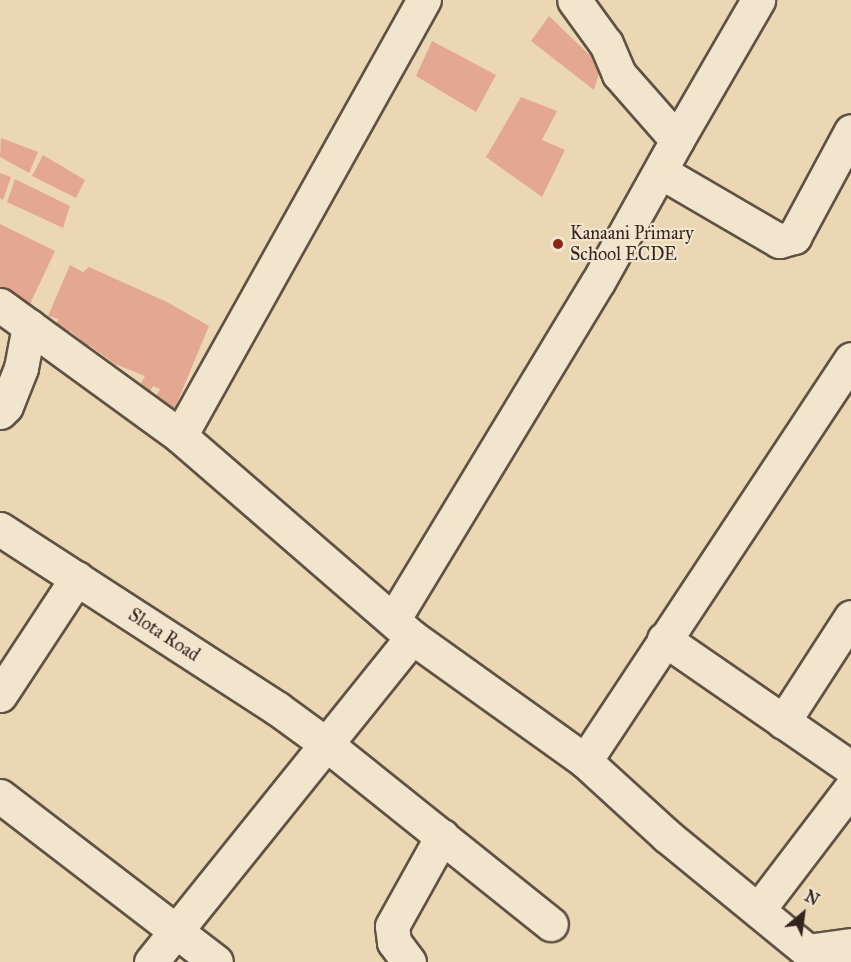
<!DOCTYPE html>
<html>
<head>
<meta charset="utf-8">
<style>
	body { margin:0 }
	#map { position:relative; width:851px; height:962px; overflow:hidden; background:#ebd7b4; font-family:"IM FELL Great Primer",serif }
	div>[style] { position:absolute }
	.building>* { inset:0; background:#e4a892 }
	.roads { filter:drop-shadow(2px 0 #605244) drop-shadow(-2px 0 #605244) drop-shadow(0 2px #605244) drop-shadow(0 -2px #605244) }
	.minor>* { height:33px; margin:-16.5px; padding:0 16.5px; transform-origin:16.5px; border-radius:16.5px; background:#f2e5ce }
	.dots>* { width:16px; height:16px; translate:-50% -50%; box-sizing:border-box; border:3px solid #f2e5ce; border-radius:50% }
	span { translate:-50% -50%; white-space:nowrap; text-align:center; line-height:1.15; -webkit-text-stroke:4.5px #f2e5ce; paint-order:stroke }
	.poi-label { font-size:18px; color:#32251f }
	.left { translate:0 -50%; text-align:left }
	.street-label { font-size:18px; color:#32251f }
	.north { position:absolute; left:773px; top:884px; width:60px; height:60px; -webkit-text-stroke:4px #f2e5ce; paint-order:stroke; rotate:29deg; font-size:16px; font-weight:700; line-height:24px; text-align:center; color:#32251f }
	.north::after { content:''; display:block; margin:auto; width:21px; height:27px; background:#32251f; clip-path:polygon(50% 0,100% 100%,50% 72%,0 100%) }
</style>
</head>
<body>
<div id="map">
	<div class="building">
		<i style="clip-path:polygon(549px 16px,601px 66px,594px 90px,531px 41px)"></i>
		<i style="clip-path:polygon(432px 41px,496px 75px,476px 112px,416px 76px)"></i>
		<i style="clip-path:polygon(521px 97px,557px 111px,542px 140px,565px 150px,542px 197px,486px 157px)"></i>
		<i style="clip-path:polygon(1px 138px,38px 152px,29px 173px,0 157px)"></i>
		<i style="clip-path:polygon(43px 155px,85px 180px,76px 198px,32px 176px)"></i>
		<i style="clip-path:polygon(0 173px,11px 177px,3px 200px,0 198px)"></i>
		<i style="clip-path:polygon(15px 179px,70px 206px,63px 228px,7px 202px)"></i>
		<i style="clip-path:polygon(0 224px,55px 251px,29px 306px,0 290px)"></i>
		<i style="clip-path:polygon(70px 265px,83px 272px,89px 267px,167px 302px,209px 326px,174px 410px,163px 402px,154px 401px,160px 389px,153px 386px,148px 396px,138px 388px,145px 376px,115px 364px,89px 345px,86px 354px,80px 339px,70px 331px,56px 336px,54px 327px,59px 319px,48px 316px)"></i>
	</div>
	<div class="roads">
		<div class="minor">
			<i style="left:677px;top:140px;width:162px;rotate:-59.9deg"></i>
			<i style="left:661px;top:172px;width:137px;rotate:30.3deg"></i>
			<i style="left:779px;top:241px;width:16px;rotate:-15deg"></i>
			<i style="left:794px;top:237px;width:120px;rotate:-61.7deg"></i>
			<i style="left:0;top:305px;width:223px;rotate:36deg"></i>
			<i style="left:180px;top:436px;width:307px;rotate:40.9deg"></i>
			<i style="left:412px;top:637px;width:213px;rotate:35.6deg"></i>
			<i style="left:585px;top:761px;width:111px;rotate:42.4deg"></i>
			<i style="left:667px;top:836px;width:199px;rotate:39.3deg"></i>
			<i style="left:0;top:412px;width:8px;rotate:-45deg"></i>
			<i style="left:6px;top:406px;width:41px;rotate:-68.5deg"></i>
			<i style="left:21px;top:368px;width:43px;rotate:-79.2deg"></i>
			<i style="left:180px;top:436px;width:500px;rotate:-60.8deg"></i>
			<i style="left:0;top:529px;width:331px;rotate:32.9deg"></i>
			<i style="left:278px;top:709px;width:59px;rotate:36.1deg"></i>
			<i style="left:326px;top:744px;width:288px;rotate:38.7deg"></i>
			<i style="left:393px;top:620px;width:395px;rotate:-58.8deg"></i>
			<i style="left:598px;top:282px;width:162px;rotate:-60.9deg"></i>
			<i style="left:677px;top:140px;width:88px;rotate:-131.3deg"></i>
			<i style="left:619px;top:74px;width:33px;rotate:-113deg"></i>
			<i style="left:606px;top:44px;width:54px;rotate:-126deg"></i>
			<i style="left:664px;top:639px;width:227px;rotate:34.6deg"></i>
			<i style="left:0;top:695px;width:140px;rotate:-56.7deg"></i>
			<i style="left:783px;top:722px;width:125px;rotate:-57.1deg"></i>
			<i style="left:585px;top:761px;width:482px;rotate:-56.5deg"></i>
			<i style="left:0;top:796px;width:272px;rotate:37.5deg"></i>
			<i style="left:758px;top:910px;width:153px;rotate:-52.7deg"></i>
			<i style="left:807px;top:951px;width:44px;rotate:-7.8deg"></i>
			<i style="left:151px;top:962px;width:417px;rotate:-51.2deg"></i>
			<i style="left:409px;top:962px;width:25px;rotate:-127deg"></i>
			<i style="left:394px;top:942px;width:16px;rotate:-97deg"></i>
			<i style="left:392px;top:926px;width:103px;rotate:-60.9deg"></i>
		</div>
	</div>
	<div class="dots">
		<i style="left:558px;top:244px;background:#8f2418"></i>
	</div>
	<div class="poi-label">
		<span class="left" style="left:570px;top:244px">Kanaani Primary<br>School ECDE</span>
	</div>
	<div class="street-label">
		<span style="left:164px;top:635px;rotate:33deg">Slota Road</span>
	</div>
	<div class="north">N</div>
</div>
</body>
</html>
